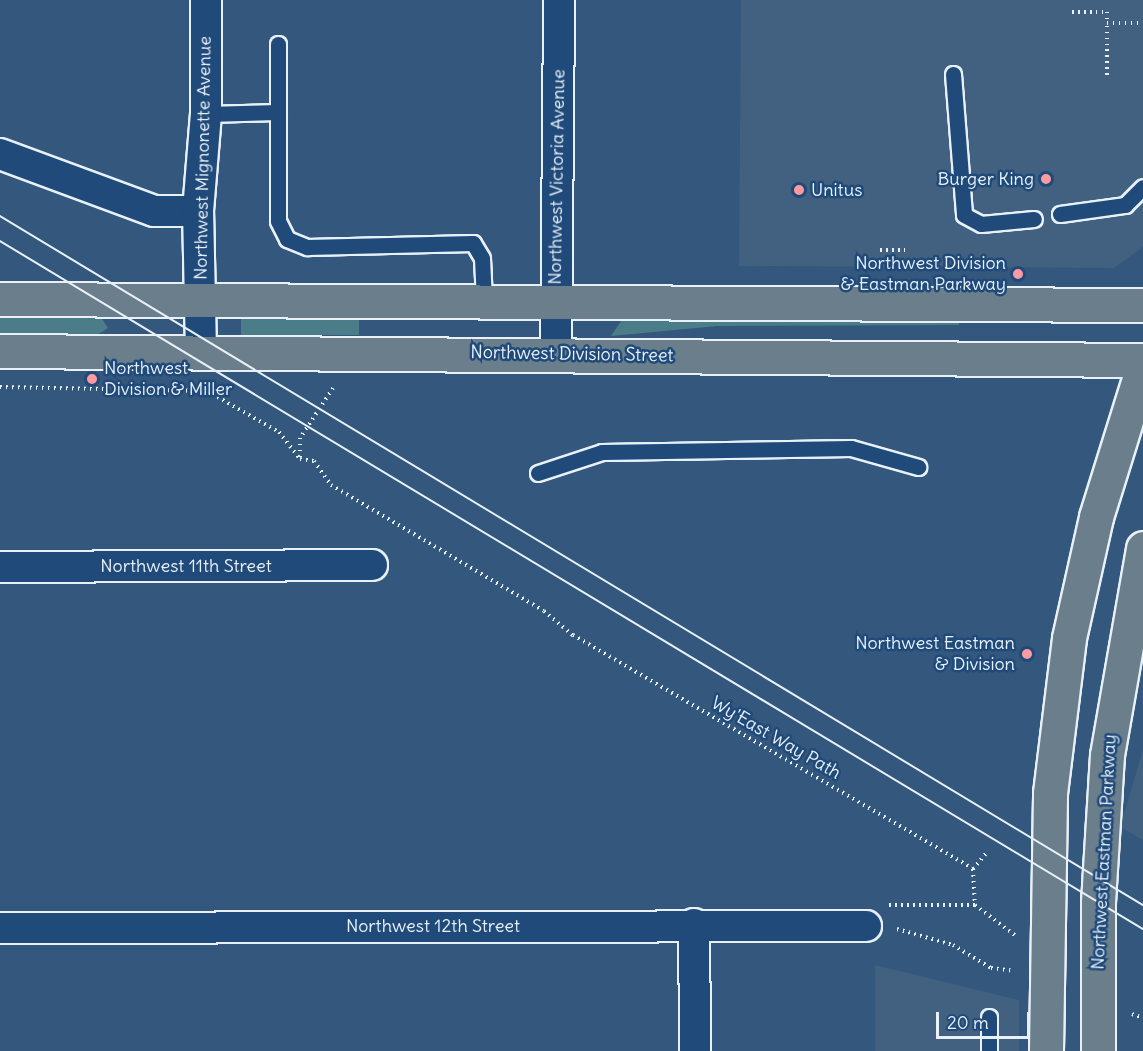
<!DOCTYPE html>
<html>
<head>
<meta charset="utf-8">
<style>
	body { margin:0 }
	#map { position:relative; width:1143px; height:1051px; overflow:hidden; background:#34577d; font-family:Delius,sans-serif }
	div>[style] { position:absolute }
	.built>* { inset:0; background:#42607f }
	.green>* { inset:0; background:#4b7d89 }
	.path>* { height:4px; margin-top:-2px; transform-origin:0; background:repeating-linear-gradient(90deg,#e8f1f8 0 1.5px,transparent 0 6px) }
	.roads { filter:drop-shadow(2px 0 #e8f1f8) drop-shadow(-2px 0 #e8f1f8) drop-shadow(0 2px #e8f1f8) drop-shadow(0 -2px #e8f1f8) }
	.lane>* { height:15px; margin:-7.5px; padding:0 7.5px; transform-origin:7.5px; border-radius:7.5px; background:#1f4a7a }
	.street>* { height:30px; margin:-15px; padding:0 15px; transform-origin:15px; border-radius:15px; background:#1f4a7a }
	.primary>* { height:33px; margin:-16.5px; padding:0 16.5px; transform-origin:16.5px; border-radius:16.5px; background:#6b7e8b }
	.tram>* { height:1.5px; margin:-0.75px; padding:0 0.75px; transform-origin:0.75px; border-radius:0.75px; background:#e8f1f8 }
	.dots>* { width:16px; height:16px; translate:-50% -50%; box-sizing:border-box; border:3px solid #1f4a7a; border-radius:50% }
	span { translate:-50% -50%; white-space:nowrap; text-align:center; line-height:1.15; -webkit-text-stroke:5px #1f4a7a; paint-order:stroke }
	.street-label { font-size:18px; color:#e8f1f8 }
	.poi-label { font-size:18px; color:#e8f1f8 }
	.right { translate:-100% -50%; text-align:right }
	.left { translate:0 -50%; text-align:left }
	.scale { position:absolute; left:936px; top:1012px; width:94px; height:27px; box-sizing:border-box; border:3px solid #e8f1f8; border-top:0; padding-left:8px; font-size:18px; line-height:21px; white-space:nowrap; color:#e8f1f8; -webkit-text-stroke:4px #1f4a7a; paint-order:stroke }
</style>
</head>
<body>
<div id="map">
	<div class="built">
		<i style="clip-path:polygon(741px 0,1143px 0,1143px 247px,1114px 268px,739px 266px)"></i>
		<i style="clip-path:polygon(1143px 750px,1143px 840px,1120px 827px)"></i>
		<i style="clip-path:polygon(875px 965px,1019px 1000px,1019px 1051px,875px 1051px)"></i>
	</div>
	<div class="green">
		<i style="clip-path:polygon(0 317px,101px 317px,108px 328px,97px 335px,0 335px)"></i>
		<i style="clip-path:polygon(241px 318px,359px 318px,359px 335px,241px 335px)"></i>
		<i style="clip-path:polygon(622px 320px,959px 322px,959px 325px,717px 326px,611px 336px)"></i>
	</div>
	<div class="path">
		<i style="left:1072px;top:12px;width:35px"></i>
		<i style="left:1107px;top:12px;width:11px;rotate:90deg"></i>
		<i style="left:1107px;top:75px;width:52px;rotate:-90deg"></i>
		<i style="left:1107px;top:23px;width:36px"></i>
		<i style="left:880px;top:250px;width:25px"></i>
		<i style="left:0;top:387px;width:207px;rotate:1.1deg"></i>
		<i style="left:207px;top:391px;width:83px;rotate:29.7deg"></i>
		<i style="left:279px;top:432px;width:34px;rotate:52deg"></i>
		<i style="left:333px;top:388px;width:60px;rotate:123.4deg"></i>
		<i style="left:300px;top:438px;width:21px;rotate:90deg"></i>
		<i style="left:300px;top:459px;width:14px;rotate:8deg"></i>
		<i style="left:314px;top:461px;width:29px;rotate:55deg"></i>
		<i style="left:331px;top:485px;width:247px;rotate:30.6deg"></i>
		<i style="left:544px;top:611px;width:38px;rotate:40deg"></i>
		<i style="left:573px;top:635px;width:463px;rotate:30.3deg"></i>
		<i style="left:973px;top:869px;width:36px;rotate:87deg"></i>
		<i style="left:975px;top:905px;width:51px;rotate:37.1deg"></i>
		<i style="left:973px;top:869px;width:23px;rotate:-50deg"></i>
		<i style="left:889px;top:905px;width:86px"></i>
		<i style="left:897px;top:929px;width:58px;rotate:15.9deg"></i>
		<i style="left:953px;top:945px;width:44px;rotate:31.2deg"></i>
		<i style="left:991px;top:968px;width:24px;rotate:7deg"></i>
		<i style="left:1132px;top:1014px;width:12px;rotate:20deg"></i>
	</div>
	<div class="roads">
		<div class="lane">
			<i style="left:278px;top:44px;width:177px;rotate:90deg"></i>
			<i style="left:278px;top:221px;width:20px;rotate:63deg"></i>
			<i style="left:287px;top:239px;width:22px;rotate:22deg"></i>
			<i style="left:307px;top:247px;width:166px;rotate:-1.4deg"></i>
			<i style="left:473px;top:243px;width:17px;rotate:59deg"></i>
			<i style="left:482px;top:258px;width:43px;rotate:87.3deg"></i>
			<i style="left:953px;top:74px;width:141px;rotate:85.5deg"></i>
			<i style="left:964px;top:215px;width:19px;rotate:28deg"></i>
			<i style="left:981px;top:224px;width:53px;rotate:-5.4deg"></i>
			<i style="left:206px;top:114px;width:72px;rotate:-1.6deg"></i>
			<i style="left:1060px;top:214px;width:66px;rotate:-7.9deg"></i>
			<i style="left:1125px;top:205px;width:25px;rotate:-45deg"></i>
			<i style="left:538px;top:473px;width:67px;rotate:-18.2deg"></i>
			<i style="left:602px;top:452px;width:249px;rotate:-0.9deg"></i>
			<i style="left:851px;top:448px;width:70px;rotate:15.8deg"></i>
			<i style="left:989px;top:1051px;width:34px;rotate:-90deg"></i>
		</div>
		<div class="street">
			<i style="left:0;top:154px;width:164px;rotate:20.3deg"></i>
			<i style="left:154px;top:211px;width:44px"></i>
			<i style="left:201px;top:352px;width:141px;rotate:-91.2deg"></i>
			<i style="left:198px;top:211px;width:97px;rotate:-85.3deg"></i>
			<i style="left:206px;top:114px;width:114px;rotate:-90deg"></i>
			<i style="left:556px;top:353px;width:353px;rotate:-89.5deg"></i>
			<i style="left:0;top:567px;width:372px;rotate:-0.3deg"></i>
			<i style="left:694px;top:924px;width:127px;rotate:89.5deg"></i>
			<i style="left:0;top:928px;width:866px;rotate:-0.13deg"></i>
		</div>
		<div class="primary">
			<i style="left:0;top:299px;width:1143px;rotate:0.3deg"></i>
			<i style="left:0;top:351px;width:1143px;rotate:0.45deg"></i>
			<i style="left:1046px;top:1051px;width:258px;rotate:-89.1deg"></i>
			<i style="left:1050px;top:793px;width:156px;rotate:-83deg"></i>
			<i style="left:1069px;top:638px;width:124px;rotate:-77.4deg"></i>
			<i style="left:1096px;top:517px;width:158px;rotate:-72.7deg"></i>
			<i style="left:1098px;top:1051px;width:149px;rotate:-90deg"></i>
			<i style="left:1098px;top:902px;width:147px;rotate:-86.5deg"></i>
			<i style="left:1107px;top:755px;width:210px;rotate:-80.1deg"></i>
		</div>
	</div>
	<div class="tram">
		<i style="left:0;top:216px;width:1335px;rotate:31.08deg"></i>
		<i style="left:0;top:241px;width:1334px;rotate:31.04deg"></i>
	</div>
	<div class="dots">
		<i style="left:1046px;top:179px;background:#ff9aa2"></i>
		<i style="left:799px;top:190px;background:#ff9aa2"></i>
		<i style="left:1018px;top:274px;background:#ff9aa2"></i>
		<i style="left:92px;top:379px;background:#ff9aa2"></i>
		<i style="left:1027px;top:654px;background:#ff9aa2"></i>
	</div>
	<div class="street-label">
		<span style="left:203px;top:158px;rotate:-89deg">Northwest Mignonette Avenue</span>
		<span style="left:557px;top:177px;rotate:-89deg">Northwest Victoria Avenue</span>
		<span style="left:572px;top:354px;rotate:1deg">Northwest Division Street</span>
		<span style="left:186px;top:566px">Northwest 11th Street</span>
		<span style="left:776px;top:738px;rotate:30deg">Wy'East Way Path</span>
		<span style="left:1104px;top:852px;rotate:-87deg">Northwest Eastman Parkway</span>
		<span style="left:433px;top:926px">Northwest 12th Street</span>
	</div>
	<div class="poi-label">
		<span class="right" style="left:1034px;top:179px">Burger King</span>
		<span class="left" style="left:811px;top:190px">Unitus</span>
		<span class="right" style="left:1006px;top:274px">Northwest Division<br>&amp; Eastman Parkway</span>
		<span class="left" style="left:104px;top:379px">Northwest<br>Division &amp; Miller</span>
		<span class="right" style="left:1015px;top:654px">Northwest Eastman<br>&amp; Division</span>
	</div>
	<div class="scale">20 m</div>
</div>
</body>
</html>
